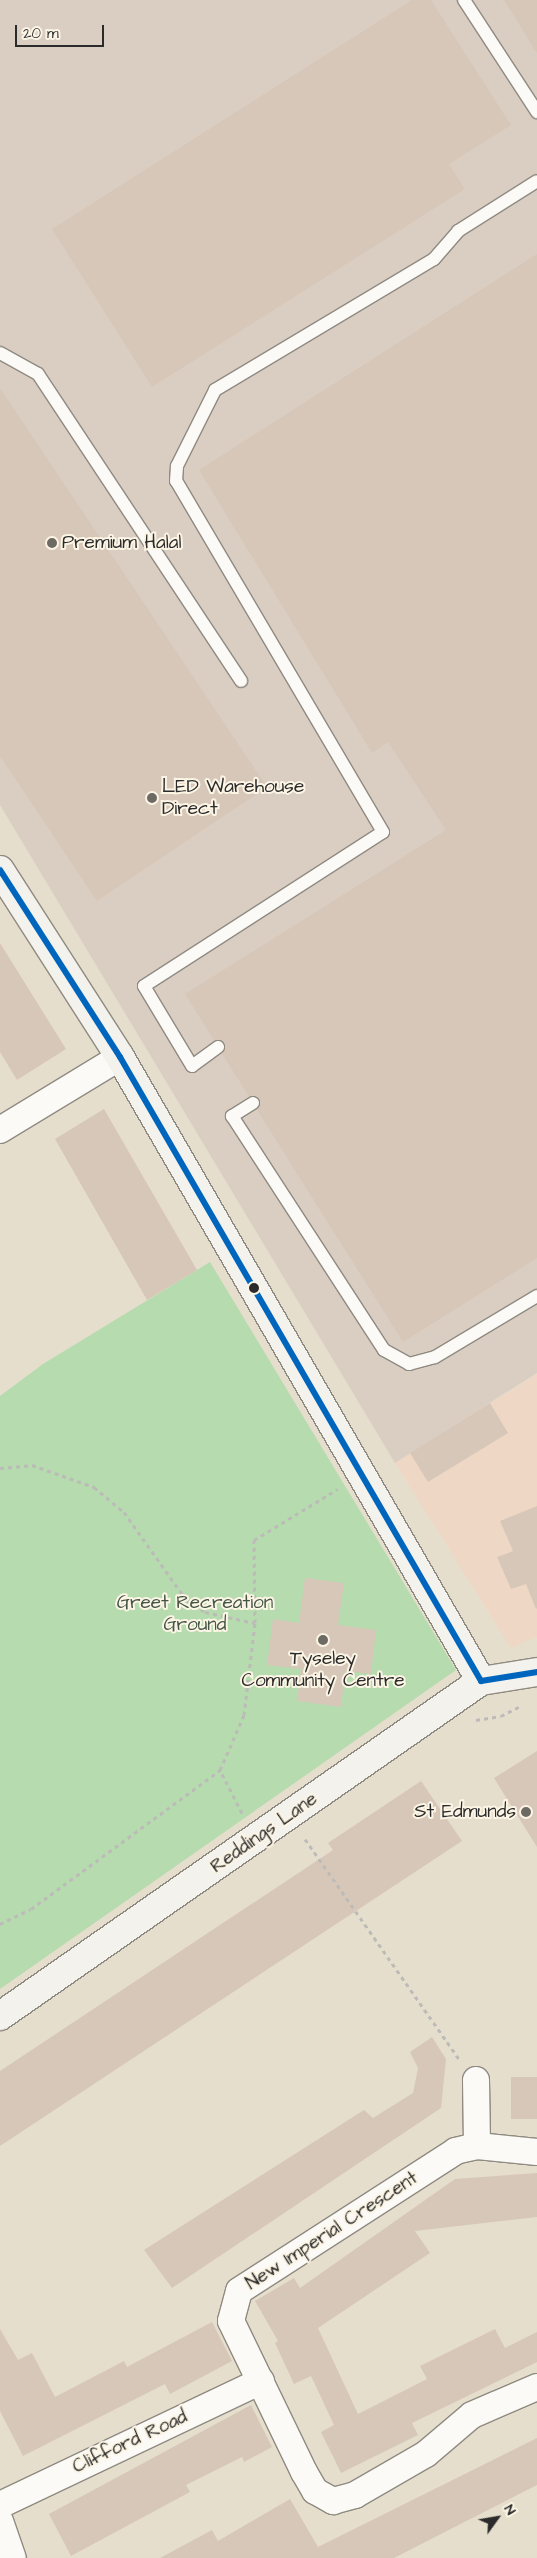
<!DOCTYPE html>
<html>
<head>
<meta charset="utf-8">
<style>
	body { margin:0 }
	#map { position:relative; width:537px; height:2558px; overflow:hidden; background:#e6decc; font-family:"Architects Daughter",sans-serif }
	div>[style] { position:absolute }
	.built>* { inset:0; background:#eed8c5 }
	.industrial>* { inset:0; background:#dacec3 }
	.green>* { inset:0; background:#b5dbae }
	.building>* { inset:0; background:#d7c7b8 }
	.path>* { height:3px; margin-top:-1.5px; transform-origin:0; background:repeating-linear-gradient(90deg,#bcbbb8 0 4px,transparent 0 8px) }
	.roads { filter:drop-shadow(1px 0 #8f8a81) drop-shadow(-1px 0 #8f8a81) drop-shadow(0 1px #8f8a81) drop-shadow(0 -1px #8f8a81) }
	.lane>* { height:12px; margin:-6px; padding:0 6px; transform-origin:6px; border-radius:6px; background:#fbfaf7 }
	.street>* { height:26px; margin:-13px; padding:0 13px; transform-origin:13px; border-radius:13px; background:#fbfaf7 }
	.secondary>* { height:28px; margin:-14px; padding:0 14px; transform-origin:14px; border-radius:14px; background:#f4f2ec }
	.bus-1>* { height:6px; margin:-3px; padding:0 3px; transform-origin:3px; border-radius:3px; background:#0065bd }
	.dots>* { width:14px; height:14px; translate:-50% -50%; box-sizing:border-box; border:2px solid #fcf5e5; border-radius:50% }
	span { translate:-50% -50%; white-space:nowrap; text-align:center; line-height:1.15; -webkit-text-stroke:4px #fcf5e5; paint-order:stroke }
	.poi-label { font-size:19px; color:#2b2b2b }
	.left { translate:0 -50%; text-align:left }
	.right { translate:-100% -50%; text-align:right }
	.park-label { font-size:19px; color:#445646 }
	.street-label { font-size:19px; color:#2b2b2b }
	.north { position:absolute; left:472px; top:2493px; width:50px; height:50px; -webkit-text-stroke:4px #fcf5e5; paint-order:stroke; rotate:58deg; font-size:14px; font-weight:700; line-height:20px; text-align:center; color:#2b2b2b }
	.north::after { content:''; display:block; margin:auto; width:18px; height:22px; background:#2b2b2b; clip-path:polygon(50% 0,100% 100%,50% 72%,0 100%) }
	.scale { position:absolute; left:15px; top:25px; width:89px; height:22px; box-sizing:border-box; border:2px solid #2b2b2b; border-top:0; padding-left:6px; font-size:15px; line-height:18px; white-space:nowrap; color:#2b2b2b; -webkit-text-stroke:4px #fcf5e5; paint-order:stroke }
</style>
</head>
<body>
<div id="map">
	<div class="built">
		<i style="clip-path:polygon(537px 1374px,537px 1637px,511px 1648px,395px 1463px)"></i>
	</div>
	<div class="industrial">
		<i style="clip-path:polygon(0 0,537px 0,537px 1373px,395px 1463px,0 805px)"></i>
	</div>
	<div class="green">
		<i style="clip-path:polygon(210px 1262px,456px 1670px,0 1989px,0 1396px,43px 1364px)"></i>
	</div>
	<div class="building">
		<i style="clip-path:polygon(412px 0,431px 0,511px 125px,449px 164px,465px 189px,152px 387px,52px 229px)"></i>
		<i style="clip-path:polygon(504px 0,537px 0,537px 53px)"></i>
		<i style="clip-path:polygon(537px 254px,537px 1258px,403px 1342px,257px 1110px,260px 1098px,249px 1096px,222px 1054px,225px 1043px,214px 1040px,185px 994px,446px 830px,388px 742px,372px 753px,199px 470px)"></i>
		<i style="clip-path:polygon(0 388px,267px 787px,97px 901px,0 756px)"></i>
		<i style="clip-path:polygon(0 943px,66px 1049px,17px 1080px,0 1052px)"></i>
		<i style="clip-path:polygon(104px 1109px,197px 1270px,147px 1300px,55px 1139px)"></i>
		<i style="clip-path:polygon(490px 1403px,508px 1433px,428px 1482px,410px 1453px)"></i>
		<i style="clip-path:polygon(537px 1506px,537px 1608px,536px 1609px,526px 1584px,511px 1589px,497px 1557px,513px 1551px,500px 1521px)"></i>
		<i style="clip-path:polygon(305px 1578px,344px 1583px,338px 1625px,376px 1630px,371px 1674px,345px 1671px,341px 1707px,297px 1701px,301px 1669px,267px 1665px,273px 1619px,299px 1623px)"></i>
		<i style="clip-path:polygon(537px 1751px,537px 1847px,494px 1778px)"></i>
		<i style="clip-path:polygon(421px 1781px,462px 1841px,0 2146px,0 2071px,333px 1850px,328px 1843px)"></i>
		<i style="clip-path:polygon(432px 2037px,446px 2059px,441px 2108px,172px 2288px,144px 2250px,364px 2110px,373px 2118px,413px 2093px,418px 2068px,410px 2052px)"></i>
		<i style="clip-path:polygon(511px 2077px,537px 2077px,537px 2119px,511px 2119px)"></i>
		<i style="clip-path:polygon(537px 2173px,537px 2217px,415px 2231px,430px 2253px,318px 2328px,358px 2414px,427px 2379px,420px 2366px,495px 2329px,505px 2348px,537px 2332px,537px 2362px,412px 2423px,418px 2435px,341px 2473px,321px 2432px,334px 2425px,311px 2376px,294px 2384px,275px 2343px,278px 2341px,255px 2301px,294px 2278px,300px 2288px,455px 2179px)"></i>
		<i style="clip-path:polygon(212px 2322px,232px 2361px,170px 2394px,165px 2384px,23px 2456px,0 2411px,0 2329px,18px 2360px,32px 2353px,55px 2397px,124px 2361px,127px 2367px)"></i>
		<i style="clip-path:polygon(251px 2405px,272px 2447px,244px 2462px,242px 2457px,186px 2485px,190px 2492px,71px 2556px,49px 2514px)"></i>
		<i style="clip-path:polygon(537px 2438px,537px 2485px,394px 2558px,160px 2558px,212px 2530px,218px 2541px,290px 2499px,318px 2547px)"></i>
	</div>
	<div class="path">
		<i style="left:0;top:1468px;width:32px;rotate:-5deg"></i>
		<i style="left:32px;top:1465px;width:66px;rotate:19.5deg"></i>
		<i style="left:94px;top:1487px;width:39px;rotate:40deg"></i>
		<i style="left:124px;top:1512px;width:109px;rotate:54.7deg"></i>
		<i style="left:187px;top:1601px;width:21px;rotate:31deg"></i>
		<i style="left:205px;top:1612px;width:51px;rotate:12.4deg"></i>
		<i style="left:476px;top:1720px;width:25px;rotate:-9deg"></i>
		<i style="left:501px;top:1716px;width:22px;rotate:-27deg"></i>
		<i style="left:242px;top:1813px;width:48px;rotate:-117.1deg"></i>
		<i style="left:220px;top:1770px;width:60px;rotate:-66.4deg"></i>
		<i style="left:244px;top:1715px;width:93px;rotate:-83.2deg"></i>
		<i style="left:255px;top:1623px;width:83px;rotate:-90.7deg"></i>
		<i style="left:254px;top:1540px;width:98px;rotate:-31.3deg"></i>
		<i style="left:305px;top:1839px;width:269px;rotate:55deg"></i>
		<i style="left:0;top:1924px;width:34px;rotate:-26deg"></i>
		<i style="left:31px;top:1909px;width:235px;rotate:-36.3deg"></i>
	</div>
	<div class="roads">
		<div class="lane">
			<i style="left:464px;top:0;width:134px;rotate:56.9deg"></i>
			<i style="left:0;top:353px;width:43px;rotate:28.9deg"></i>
			<i style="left:38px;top:374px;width:368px;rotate:56.5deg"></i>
			<i style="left:218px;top:1047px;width:32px;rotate:144deg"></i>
			<i style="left:192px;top:1066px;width:93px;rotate:-121deg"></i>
			<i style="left:144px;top:986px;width:284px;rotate:-32.8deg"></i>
			<i style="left:383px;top:832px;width:407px;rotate:-120.5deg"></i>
			<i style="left:176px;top:481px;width:15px;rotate:-86deg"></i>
			<i style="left:177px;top:466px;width:85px;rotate:-63.4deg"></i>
			<i style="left:215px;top:390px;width:255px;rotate:-30.9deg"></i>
			<i style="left:434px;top:259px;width:37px;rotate:-49deg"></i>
			<i style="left:458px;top:231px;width:93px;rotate:-32.3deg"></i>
			<i style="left:253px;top:1103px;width:25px;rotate:148deg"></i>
			<i style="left:232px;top:1116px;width:279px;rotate:57deg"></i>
			<i style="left:384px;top:1350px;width:29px;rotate:29deg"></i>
			<i style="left:409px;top:1364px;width:27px;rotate:-15deg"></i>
			<i style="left:435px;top:1357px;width:119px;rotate:-30.9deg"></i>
		</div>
		<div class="street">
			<i style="left:0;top:1130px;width:140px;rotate:-31.3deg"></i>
			<i style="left:476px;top:2080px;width:66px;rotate:89.1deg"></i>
			<i style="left:537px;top:2152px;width:60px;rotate:-174.3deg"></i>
			<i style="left:477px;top:2146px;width:22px;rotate:167deg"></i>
			<i style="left:456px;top:2151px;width:258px;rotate:147.2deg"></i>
			<i style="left:239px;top:2291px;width:31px;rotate:105deg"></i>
			<i style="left:231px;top:2321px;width:168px;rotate:64.2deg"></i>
			<i style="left:304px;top:2472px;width:22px;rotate:60deg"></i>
			<i style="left:315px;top:2491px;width:21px;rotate:29deg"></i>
			<i style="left:333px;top:2501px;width:23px;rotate:-15deg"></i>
			<i style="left:355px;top:2495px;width:82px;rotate:-30deg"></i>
			<i style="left:426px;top:2454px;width:60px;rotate:-40.3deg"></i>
			<i style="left:472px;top:2415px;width:71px;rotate:-23.3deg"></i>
			<i style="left:0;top:2505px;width:289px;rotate:-25.4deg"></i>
			<i style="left:0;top:2521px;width:39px;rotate:71deg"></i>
		</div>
		<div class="secondary">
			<i style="left:0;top:870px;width:222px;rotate:57.3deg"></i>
			<i style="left:120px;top:1057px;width:721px;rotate:59.95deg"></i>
			<i style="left:0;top:2016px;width:586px;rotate:-34.86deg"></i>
			<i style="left:481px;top:1681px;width:57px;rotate:-9.1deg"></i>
		</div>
	</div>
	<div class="bus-1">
		<i style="left:0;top:870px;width:222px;rotate:57.3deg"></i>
		<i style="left:120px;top:1057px;width:721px;rotate:59.95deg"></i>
		<i style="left:481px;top:1681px;width:57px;rotate:-9.1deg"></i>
	</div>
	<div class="dots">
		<i style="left:52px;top:543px;background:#6c6a63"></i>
		<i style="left:152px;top:798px;background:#6c6a63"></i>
		<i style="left:254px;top:1288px;background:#2b2b2b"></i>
		<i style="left:323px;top:1640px;background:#6c6a63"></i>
		<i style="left:526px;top:1812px;background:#6c6a63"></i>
	</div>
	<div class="poi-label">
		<span class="left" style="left:62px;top:543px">Premium Halal</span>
		<span class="left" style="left:162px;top:798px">LED Warehouse<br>Direct</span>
		<span style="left:323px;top:1670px">Tyseley<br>Community Centre</span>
		<span class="right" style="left:516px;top:1812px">St Edmunds</span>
	</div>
	<div class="park-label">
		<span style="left:195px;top:1614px">Greet Recreation<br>Ground</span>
	</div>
	<div class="street-label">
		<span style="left:264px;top:1833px;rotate:-35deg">Reddings Lane</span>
		<span style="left:332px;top:2231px;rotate:-33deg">New Imperial Crescent</span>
		<span style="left:130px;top:2442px;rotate:-25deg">Clifford Road</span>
	</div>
	<div class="north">N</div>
	<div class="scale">20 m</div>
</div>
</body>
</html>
